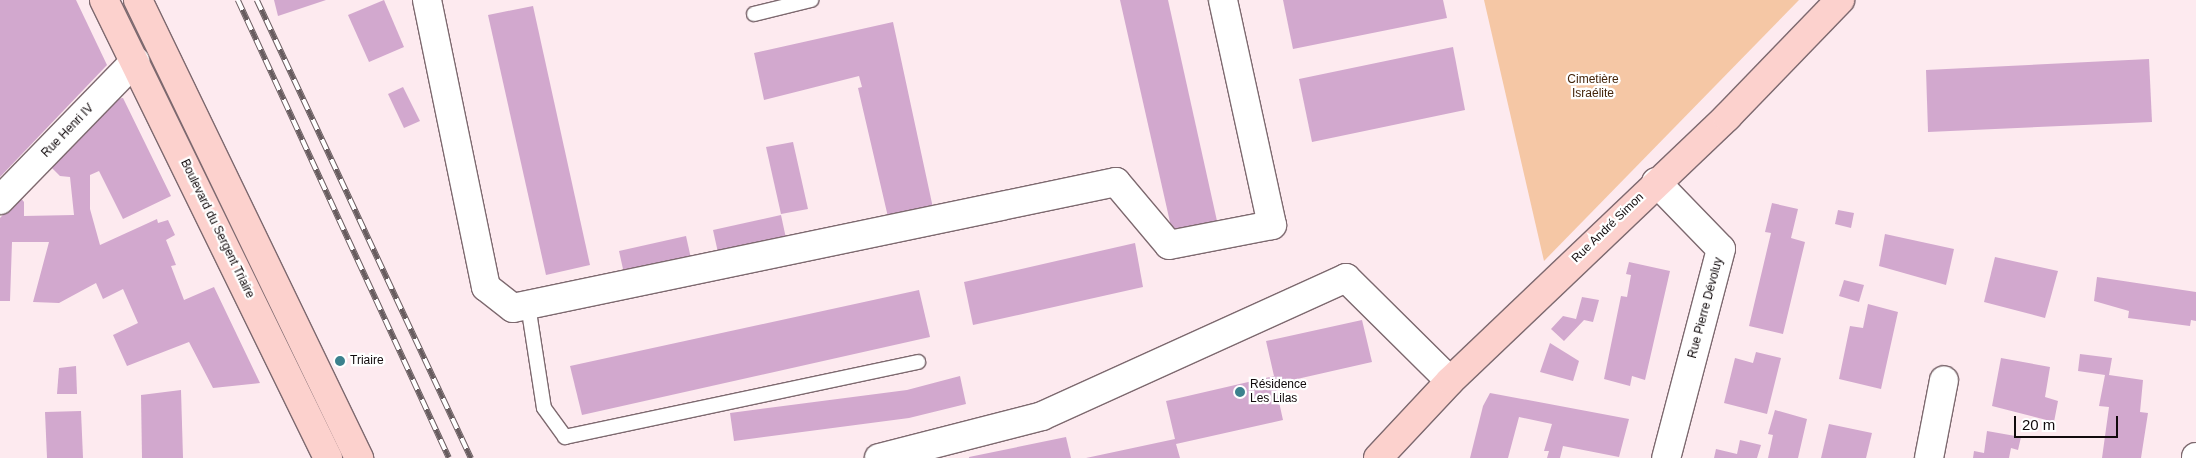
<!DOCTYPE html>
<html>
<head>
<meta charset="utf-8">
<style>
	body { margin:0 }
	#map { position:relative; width:2196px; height:458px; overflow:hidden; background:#fdeaef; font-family:Arial,sans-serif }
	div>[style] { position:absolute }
	.green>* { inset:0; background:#f5c7a5 }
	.building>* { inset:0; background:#d2a8ce }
	.roads { filter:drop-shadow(1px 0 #7d696f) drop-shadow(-1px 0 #7d696f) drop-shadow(0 1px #7d696f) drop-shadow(0 -1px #7d696f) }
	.lane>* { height:14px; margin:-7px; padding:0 7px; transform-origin:7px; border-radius:7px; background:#fff }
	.street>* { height:28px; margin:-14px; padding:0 14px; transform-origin:14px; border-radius:14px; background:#fff }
	.secondary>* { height:28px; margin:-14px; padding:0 14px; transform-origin:14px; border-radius:14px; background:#fcd1cd }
	.rail>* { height:5.5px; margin-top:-2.75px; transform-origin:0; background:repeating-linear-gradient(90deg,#fff 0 11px,#685c5f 0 22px); box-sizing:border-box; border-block:1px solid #685c5f }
	.dots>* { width:14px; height:14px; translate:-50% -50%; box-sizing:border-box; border:2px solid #fff; border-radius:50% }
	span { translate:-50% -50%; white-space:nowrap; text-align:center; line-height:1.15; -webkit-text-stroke:4.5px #fff; paint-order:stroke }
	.park-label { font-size:12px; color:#44250b }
	.street-label { font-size:12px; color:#110a0c }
	.poi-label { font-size:12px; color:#110a0c }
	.left { translate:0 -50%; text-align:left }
	.scale { position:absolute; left:2014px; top:416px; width:104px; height:22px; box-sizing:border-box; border:2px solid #110a0c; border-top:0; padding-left:6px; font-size:15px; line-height:18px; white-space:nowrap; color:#110a0c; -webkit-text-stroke:4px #fff; paint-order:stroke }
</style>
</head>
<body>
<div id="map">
	<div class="green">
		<i style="clip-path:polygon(1484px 0,1799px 0,1544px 261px)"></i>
	</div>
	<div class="building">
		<i style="clip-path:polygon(0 0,76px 0,107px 65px,0 177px)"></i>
		<i style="clip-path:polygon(274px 0,326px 0,278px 16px)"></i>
		<i style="clip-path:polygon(384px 0,404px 47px,369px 62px,348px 15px)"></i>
		<i style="clip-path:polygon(1120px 0,1168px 0,1217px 221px,1172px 231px)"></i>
		<i style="clip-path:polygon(1283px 0,1443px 0,1447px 18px,1293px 49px)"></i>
		<i style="clip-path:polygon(533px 6px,590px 265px,546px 275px,488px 15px)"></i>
		<i style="clip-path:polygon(893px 22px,933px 208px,888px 217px,858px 88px,862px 87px,859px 76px,764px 100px,754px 53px)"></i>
		<i style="clip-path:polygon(1453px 47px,1465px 110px,1312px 142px,1299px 79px)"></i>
		<i style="clip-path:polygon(2149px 59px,2152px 122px,1928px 132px,1926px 70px)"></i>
		<i style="clip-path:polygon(403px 87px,420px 121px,404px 128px,388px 94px)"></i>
		<i style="clip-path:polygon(123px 98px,171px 196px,123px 219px,99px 171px,90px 175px,90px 209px,100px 245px,157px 219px,158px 223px,168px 220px,175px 235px,166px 240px,176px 265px,171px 266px,184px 300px,214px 287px,260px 383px,213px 388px,189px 342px,127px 366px,113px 335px,138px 323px,123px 289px,103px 299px,96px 283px,59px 303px,33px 302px,49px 242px,12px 242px,10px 301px,0 301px,0 218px,20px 197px,24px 202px,24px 216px,74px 215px,70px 177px,60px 176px,50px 166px,116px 99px)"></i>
		<i style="clip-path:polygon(793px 142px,808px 209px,781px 214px,766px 147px)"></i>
		<i style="clip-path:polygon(1772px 203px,1798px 209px,1791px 238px,1805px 242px,1783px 334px,1749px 326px,1771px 233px,1765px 232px)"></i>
		<i style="clip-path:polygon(1838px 210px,1854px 213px,1851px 228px,1835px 224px)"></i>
		<i style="clip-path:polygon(781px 215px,787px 243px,719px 257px,713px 230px)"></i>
		<i style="clip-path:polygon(1885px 234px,1954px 249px,1946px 285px,1879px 266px)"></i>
		<i style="clip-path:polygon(686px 236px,692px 263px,625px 278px,619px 251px)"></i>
		<i style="clip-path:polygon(1135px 243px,1143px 287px,973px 325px,964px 282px)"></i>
		<i style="clip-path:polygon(1995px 257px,2058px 271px,2045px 318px,1984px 302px)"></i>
		<i style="clip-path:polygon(1629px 262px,1670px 271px,1645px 380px,1632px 376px,1630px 386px,1604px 379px,1621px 296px,1627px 297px,1631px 275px,1626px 274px)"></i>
		<i style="clip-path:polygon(2097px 277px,2196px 292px,2196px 321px,2191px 320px,2190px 326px,2128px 318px,2129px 311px,2094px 301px)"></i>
		<i style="clip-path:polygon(1844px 280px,1864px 285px,1859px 302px,1839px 296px)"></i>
		<i style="clip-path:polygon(919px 290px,930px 337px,582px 415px,570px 366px)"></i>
		<i style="clip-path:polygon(1582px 297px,1599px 300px,1593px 322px,1584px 320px,1564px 341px,1551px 329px,1563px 316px,1576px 319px)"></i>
		<i style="clip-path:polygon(1868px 304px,1898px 312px,1881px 389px,1839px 379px,1850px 326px,1863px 328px)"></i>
		<i style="clip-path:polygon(1362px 320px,1372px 362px,1275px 384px,1283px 420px,1176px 444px,1180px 458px,1086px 458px,1175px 439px,1166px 401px,1274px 376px,1266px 341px)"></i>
		<i style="clip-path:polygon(1550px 343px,1579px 361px,1573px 381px,1540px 372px)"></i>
		<i style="clip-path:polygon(1756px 352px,1781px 358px,1767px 414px,1724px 403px,1735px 358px,1753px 363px)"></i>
		<i style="clip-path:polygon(2080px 354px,2112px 358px,2109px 375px,2143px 380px,2140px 412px,2148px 413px,2141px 458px,2102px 458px,2109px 407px,2099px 406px,2105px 375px,2078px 371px)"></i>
		<i style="clip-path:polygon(2001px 358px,2050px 367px,2045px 397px,2058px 401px,2054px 422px,1992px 406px)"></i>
		<i style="clip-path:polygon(76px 366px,77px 394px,57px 394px,59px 368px)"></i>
		<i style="clip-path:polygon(960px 376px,966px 404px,909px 418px,734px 441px,730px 413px,907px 390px)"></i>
		<i style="clip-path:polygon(181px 390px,183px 458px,142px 458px,141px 395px)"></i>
		<i style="clip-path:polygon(1490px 393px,1629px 419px,1619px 457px,1563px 446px,1560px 458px,1547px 458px,1549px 451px,1544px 451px,1552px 424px,1519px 417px,1508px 458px,1470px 458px,1483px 406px)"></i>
		<i style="clip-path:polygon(1775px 410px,1807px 419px,1798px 458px,1768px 458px,1773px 435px,1768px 434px)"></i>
		<i style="clip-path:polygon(81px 411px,83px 458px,47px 458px,45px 412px)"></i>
		<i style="clip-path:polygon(1829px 424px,1872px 433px,1866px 458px,1821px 458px)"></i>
		<i style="clip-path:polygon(1987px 431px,2021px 437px,2018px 450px,2011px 448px,2009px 458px,1973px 458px,1974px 451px,1984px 453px)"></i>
		<i style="clip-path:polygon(1066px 437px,1071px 458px,969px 458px,969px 457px)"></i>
		<i style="clip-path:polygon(1740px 440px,1761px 445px,1757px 458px,1714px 458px,1716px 449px,1737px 454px)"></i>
	</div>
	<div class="roads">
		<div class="lane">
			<i style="left:754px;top:14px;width:59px;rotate:-13.8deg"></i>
			<i style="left:528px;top:305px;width:104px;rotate:81.2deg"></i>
			<i style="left:544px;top:408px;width:36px;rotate:54deg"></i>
			<i style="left:565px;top:437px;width:361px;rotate:-12deg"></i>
		</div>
		<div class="street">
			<i style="left:427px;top:0;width:293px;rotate:78.4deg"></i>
			<i style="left:486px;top:287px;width:34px;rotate:38deg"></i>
			<i style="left:513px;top:308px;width:616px;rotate:-11.8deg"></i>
			<i style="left:1116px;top:182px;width:82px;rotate:49.9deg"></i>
			<i style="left:1169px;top:245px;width:105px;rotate:-11deg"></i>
			<i style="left:1272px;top:225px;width:230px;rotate:-102.3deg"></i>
			<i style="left:1656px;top:182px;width:93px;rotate:45.9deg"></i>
			<i style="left:1721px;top:249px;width:216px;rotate:104.7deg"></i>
			<i style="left:0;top:200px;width:194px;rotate:-45.8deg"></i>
			<i style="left:879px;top:458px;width:168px;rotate:-14.4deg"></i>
			<i style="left:1042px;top:416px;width:334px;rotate:-24.4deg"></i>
			<i style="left:1346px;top:278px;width:146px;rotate:44.7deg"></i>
			<i style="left:1929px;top:458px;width:79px;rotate:-79.1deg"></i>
			<i style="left:2196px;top:458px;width:1px;rotate:-90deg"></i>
		</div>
		<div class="secondary">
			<i style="left:104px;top:0;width:510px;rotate:63.94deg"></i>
			<i style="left:138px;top:0;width:509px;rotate:64.24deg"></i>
			<i style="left:1378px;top:458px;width:105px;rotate:-46.9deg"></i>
			<i style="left:1450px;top:381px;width:383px;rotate:-43.6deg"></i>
			<i style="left:1727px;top:117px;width:163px;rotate:-46deg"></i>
		</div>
	</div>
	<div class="rail">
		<i style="left:238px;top:0;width:504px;rotate:65.26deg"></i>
		<i style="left:257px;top:0;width:506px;rotate:64.96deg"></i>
	</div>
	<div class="dots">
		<i style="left:340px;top:361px;background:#3b818d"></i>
		<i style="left:1240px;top:392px;background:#3b818d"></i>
	</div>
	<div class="park-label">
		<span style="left:1593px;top:87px">Cimetière<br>Israélite</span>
	</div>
	<div class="street-label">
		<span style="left:68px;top:131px;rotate:-46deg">Rue Henri IV</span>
		<span style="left:1608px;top:228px;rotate:-44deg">Rue André Simon</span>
		<span style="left:217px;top:229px;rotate:64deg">Boulevard du Sergent Triaire</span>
		<span style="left:1706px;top:308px;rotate:-75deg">Rue Pierre Dévoluy</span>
	</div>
	<div class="poi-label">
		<span class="left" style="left:350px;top:361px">Triaire</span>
		<span class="left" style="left:1250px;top:392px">Résidence<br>Les Lilas</span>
	</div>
	<div class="scale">20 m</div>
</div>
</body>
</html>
